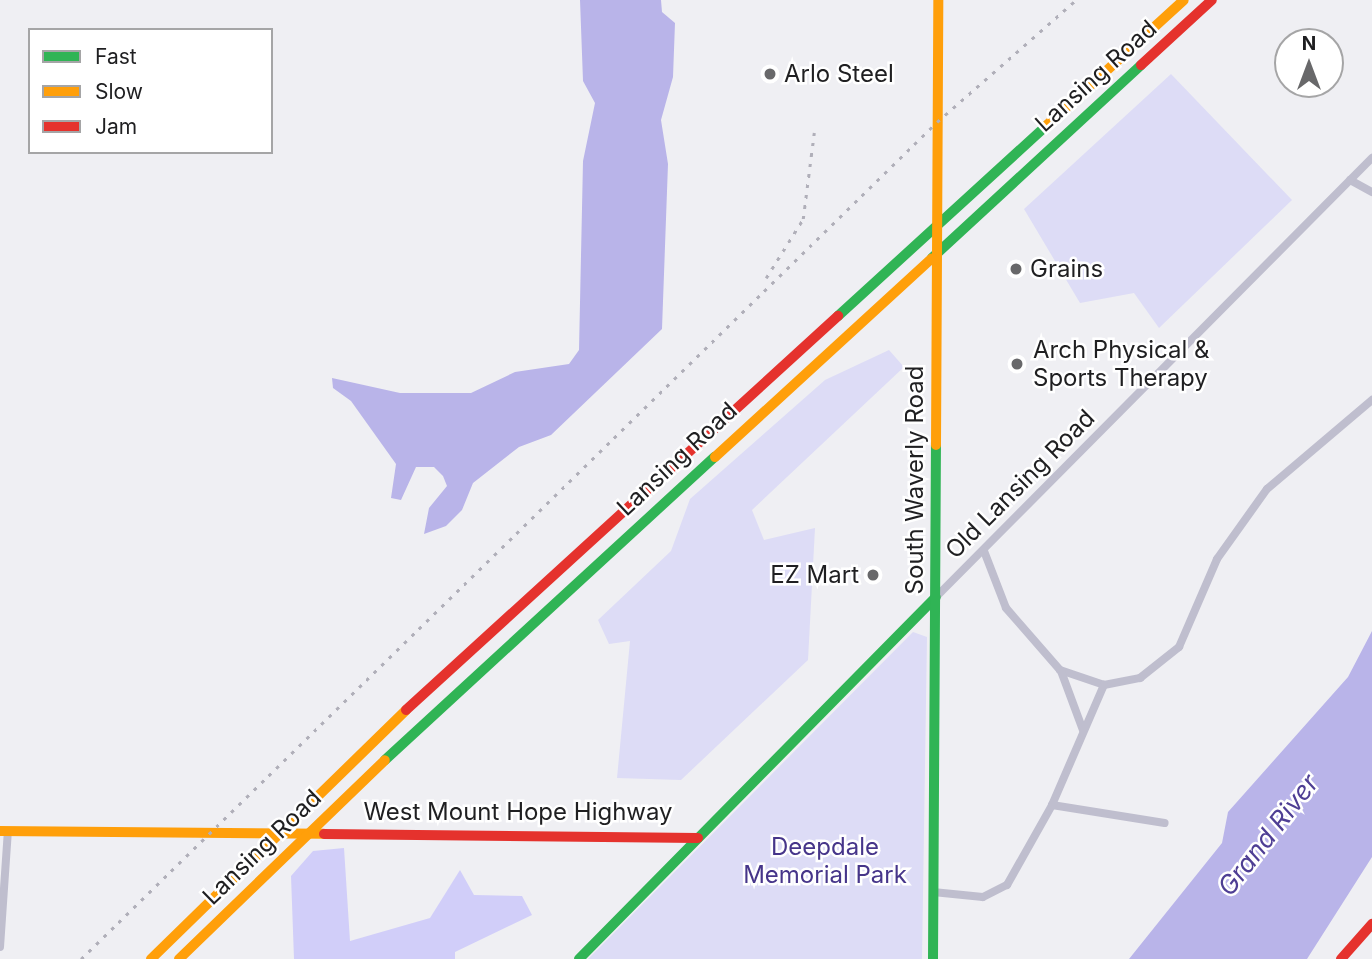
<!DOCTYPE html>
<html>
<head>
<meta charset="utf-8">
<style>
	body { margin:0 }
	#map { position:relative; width:1372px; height:959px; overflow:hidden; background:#efeff3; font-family:Inter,sans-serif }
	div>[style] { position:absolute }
	.green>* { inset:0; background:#dddcf6 }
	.forest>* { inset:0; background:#d1cef9 }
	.water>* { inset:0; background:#b9b4e9 }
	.street>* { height:8px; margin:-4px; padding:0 4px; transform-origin:4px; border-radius:4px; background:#bfbece }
	.fast>* { height:10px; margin:-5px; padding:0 5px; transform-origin:5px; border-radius:5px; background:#30b455 }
	.slow>* { height:10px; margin:-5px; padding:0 5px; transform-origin:5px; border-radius:5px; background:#ff9f0a }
	.jam>* { height:10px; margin:-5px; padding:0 5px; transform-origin:5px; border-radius:5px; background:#e5322d }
	.rail>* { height:2.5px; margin-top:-1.25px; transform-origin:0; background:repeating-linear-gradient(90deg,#b0afb9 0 3.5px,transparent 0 10.5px) }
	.dots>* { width:19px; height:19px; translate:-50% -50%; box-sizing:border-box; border:4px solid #fff; border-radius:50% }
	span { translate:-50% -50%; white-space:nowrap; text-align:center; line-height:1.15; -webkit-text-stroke:5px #fff; paint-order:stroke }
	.poi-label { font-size:24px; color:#1f1f21 }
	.left { translate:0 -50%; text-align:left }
	.right { translate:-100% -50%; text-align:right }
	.street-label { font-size:24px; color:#1f1f21 }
	.park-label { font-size:24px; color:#46358a }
	.water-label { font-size:26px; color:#4e3e94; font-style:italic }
	.legend { position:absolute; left:28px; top:28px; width:245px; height:126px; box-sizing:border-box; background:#fff; border:2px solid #a5a5a6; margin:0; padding:9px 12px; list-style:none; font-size:21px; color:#1f1f21 }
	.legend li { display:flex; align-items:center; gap:14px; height:35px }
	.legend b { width:35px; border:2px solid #a5a5a6 }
	.north { position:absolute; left:1274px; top:28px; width:70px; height:70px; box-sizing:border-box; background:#fff; border:2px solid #a5a5a6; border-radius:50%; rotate:0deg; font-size:19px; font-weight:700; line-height:28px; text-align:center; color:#1f1f21 }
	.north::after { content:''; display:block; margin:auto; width:24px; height:32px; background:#68686a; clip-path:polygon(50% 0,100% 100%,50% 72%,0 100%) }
</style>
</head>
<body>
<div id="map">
	<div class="green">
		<i style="clip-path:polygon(1171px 74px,1292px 200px,1159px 328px,1134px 293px,1080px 303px,1024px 209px)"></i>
		<i style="clip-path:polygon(889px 350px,904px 367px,752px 510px,764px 540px,815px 528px,808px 660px,681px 780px,617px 778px,630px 641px,609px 644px,598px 620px,671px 551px,690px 499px,825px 380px)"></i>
		<i style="clip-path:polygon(913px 632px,927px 637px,922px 959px,588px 959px)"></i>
	</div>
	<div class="forest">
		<i style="clip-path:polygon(344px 848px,350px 941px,430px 918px,460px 870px,474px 895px,522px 896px,532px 915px,455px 952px,455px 959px,294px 959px,291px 876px,313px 851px)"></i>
	</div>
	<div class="water">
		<i style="clip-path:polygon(580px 0,661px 0,662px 12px,675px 23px,673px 77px,661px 120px,668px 164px,662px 329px,551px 435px,519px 447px,473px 483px,462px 510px,446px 526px,424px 534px,429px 508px,447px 486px,443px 476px,434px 467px,416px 467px,401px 500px,391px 498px,396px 464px,351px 401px,333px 388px,332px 378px,400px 393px,471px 393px,515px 372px,569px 364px,579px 350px,583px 161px,595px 103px,583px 81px)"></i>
		<i style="clip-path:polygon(1372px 631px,1372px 857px,1307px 959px,1129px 959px,1222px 843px,1228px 812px,1348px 677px)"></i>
	</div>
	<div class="street">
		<i style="left:1350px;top:180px;width:25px;rotate:29deg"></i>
		<i style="left:984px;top:551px;width:61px;rotate:68.9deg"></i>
		<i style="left:1006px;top:608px;width:82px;rotate:48.9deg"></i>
		<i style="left:1060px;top:670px;width:46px;rotate:18.8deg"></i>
		<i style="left:1104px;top:685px;width:37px;rotate:-11deg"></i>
		<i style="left:1140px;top:678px;width:50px;rotate:-38.5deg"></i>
		<i style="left:1179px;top:647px;width:96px;rotate:-66.6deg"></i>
		<i style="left:1217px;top:559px;width:86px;rotate:-54.5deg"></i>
		<i style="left:1267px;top:489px;width:138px;rotate:-40.3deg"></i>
		<i style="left:936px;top:597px;width:619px;rotate:-45.2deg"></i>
		<i style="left:1061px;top:671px;width:63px;rotate:69.6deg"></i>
		<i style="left:1052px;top:805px;width:114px;rotate:9.1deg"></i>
		<i style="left:933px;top:892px;width:50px;rotate:5.7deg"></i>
		<i style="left:983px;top:897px;width:27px;rotate:-27deg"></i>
		<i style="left:1007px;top:885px;width:92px;rotate:-60.6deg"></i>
		<i style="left:1052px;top:805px;width:131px;rotate:-66.6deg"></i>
		<i style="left:0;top:947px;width:116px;rotate:-86.1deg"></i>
	</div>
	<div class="fast">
		<i style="left:932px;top:258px;width:284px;rotate:-42.7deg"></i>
		<i style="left:838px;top:316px;width:283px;rotate:-42.4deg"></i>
		<i style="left:385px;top:760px;width:448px;rotate:-42.6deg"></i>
		<i style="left:579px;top:959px;width:508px;rotate:-45.4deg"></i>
		<i style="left:933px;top:959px;width:514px;rotate:-89.67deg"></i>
	</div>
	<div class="slow">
		<i style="left:1047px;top:125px;width:185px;rotate:-42.4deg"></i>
		<i style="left:936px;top:445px;width:445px;rotate:-89.7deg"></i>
		<i style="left:715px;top:457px;width:294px;rotate:-42.5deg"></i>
		<i style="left:0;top:831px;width:324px;rotate:0.5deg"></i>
		<i style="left:151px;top:959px;width:356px;rotate:-44.3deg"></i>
		<i style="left:179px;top:959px;width:286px;rotate:-44deg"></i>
	</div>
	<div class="jam">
		<i style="left:1141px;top:65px;width:96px;rotate:-42.5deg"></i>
		<i style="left:406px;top:710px;width:585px;rotate:-42.37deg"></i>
		<i style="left:324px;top:834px;width:374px;rotate:0.6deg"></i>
		<i style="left:1341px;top:959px;width:47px;rotate:-48.5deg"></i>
	</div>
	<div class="rail">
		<i style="left:766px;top:278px;width:70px;rotate:-57.9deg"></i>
		<i style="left:803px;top:219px;width:87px;rotate:-82.7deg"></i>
		<i style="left:81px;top:959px;width:1197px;rotate:-44.36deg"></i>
		<i style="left:937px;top:122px;width:185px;rotate:-41.3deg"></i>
	</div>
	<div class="dots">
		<i style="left:770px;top:74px;background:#68686a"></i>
		<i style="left:1016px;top:269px;background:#68686a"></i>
		<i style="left:1017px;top:364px;background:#68686a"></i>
		<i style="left:873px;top:575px;background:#68686a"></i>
	</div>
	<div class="poi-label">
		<span class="left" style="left:784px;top:74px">Arlo Steel</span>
		<span class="left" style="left:1030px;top:269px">Grains</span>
		<span class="left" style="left:1033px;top:364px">Arch Physical &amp;<br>Sports Therapy</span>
		<span class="right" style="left:859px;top:575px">EZ Mart</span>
	</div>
	<div class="street-label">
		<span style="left:1096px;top:76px;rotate:-42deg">Lansing Road</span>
		<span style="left:677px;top:459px;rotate:-43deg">Lansing Road</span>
		<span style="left:915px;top:480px;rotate:-90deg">South Waverly Road</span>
		<span style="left:1020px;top:484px;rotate:-45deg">Old Lansing Road</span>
		<span style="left:518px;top:812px">West Mount Hope Highway</span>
		<span style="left:262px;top:847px;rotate:-44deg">Lansing Road</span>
	</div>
	<div class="park-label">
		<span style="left:825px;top:861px">Deepdale<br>Memorial Park</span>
	</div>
	<div class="water-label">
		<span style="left:1268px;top:835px;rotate:-52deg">Grand River</span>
	</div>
	<ul class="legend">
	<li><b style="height:9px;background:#30b455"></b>Fast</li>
	<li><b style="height:9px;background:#ff9f0a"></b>Slow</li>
	<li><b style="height:9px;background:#e5322d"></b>Jam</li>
	</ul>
	<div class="north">N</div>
</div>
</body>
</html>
